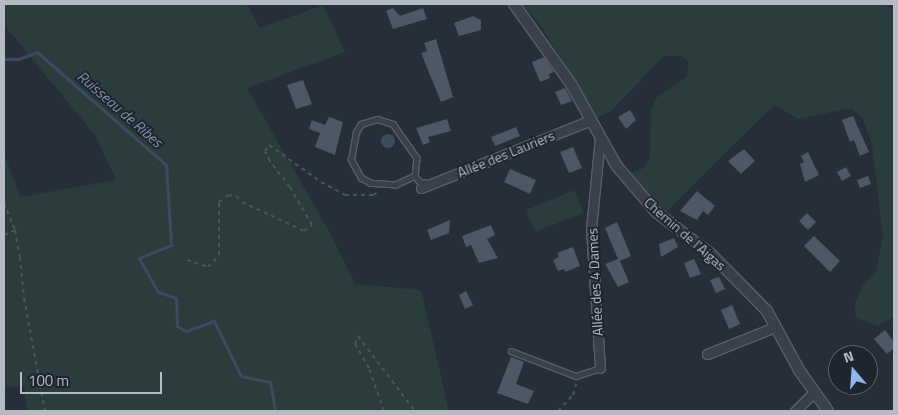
<!DOCTYPE html>
<html>
<head>
<meta charset="utf-8">
<style>
	body { margin:0 }
	#map { position:relative; width:898px; height:415px; overflow:hidden; background:#252e39; font-family:"Titillium Web",sans-serif }
	div>[style] { position:absolute }
	.green>* { inset:0; background:#2a3c3c }
	.water>* { inset:0; background:#3d4b61 }
	.round { border-radius:50% }
	.stream>* { height:3px; margin:-1.5px; padding:0 1.5px; transform-origin:1.5px; border-radius:1.5px; background:#3d4b61 }
	.building>* { inset:0; background:#4e5865 }
	.path>* { height:2px; margin-top:-1px; transform-origin:0; background:repeating-linear-gradient(90deg,#47575a 0 4px,transparent 0 8px) }
	.roads { filter:drop-shadow(1px 0 #575e68) drop-shadow(-1px 0 #575e68) drop-shadow(0 1px #575e68) drop-shadow(0 -1px #575e68) }
	.service>* { height:4.5px; margin:-2.25px; padding:0 2.25px; transform-origin:2.25px; border-radius:2.25px; background:#39404a }
	.minor>* { height:9px; margin:-4.5px; padding:0 4.5px; transform-origin:4.5px; border-radius:4.5px; background:#39404a }
	.tertiary>* { height:10px; margin:-5px; padding:0 5px; transform-origin:5px; border-radius:5px; background:#39404a }
	span { translate:-50% -50%; white-space:nowrap; text-align:center; line-height:1.15; -webkit-text-stroke:4px #1e252f; paint-order:stroke }
	.street-label { font-size:14px; color:#b4bbc5 }
	.water-label { font-size:15px; color:#7f91aa; font-style:italic }
	.frame { position:absolute; inset:0; border:5px solid #b4bbc5; pointer-events:none }
	.north { position:absolute; left:828px; top:345px; width:50px; height:50px; box-sizing:border-box; background:#1e252f; border:1px solid #5a616b; border-radius:50%; rotate:342deg; font-size:14px; font-weight:700; line-height:20px; text-align:center; color:#b4bbc5 }
	.north::after { content:''; display:block; margin:auto; width:18px; height:22px; background:#92b5ec; clip-path:polygon(50% 0,100% 100%,50% 72%,0 100%) }
	.scale { position:absolute; left:20px; top:372px; width:142px; height:22px; box-sizing:border-box; border:2px solid #b4bbc5; border-top:0; padding-left:6px; font-size:15px; line-height:18px; white-space:nowrap; color:#b4bbc5; -webkit-text-stroke:4px #1e252f; paint-order:stroke }
</style>
</head>
<body>
<div id="map">
	<div class="green">
		<i style="clip-path:polygon(4px 4px,247px 4px,260px 28px,323px 5px,345px 52px,247px 88px,329px 231px,355px 284px,421px 290px,449px 411px,27px 411px,24px 386px,4px 388px,4px 153px,20px 197px,116px 180px,95px 135px,4px 25px)"></i>
		<i style="clip-path:polygon(522px 4px,883px 4px,894px 9px,894px 317px,878px 326px,857px 318px,854px 307px,863px 285px,876px 271px,883px 236px,872px 145px,862px 117px,851px 108px,799px 119px,774px 105px,666px 212px,630px 173px,644px 168px,650px 157px,651px 109px,656px 98px,687px 76px,688px 61px,681px 56px,664px 56px,611px 111px,597px 118px,541px 26px)"></i>
		<i style="clip-path:polygon(575px 190px,584px 213px,535px 232px,526px 210px)"></i>
	</div>
	<div class="water">
		<i class="round" style="left:381px;top:134px;width:14px;height:14px"></i>
	</div>
	<div class="stream">
		<i style="left:4px;top:59px;width:14px"></i>
		<i style="left:18px;top:59px;width:20px;rotate:-20deg"></i>
		<i style="left:37px;top:52px;width:171px;rotate:41.2deg"></i>
		<i style="left:166px;top:165px;width:80px;rotate:86.4deg"></i>
		<i style="left:171px;top:245px;width:35px;rotate:158deg"></i>
		<i style="left:139px;top:258px;width:39px;rotate:61deg"></i>
		<i style="left:158px;top:292px;width:19px;rotate:18deg"></i>
		<i style="left:176px;top:298px;width:28px;rotate:88deg"></i>
		<i style="left:177px;top:326px;width:10px;rotate:29deg"></i>
		<i style="left:186px;top:331px;width:30px;rotate:-20deg"></i>
		<i style="left:214px;top:321px;width:61px;rotate:63.9deg"></i>
		<i style="left:241px;top:376px;width:30px;rotate:12deg"></i>
		<i style="left:270px;top:382px;width:29px;rotate:80deg"></i>
	</div>
	<div class="building">
		<i style="clip-path:polygon(393px 8px,400px 16px,423px 8px,427px 19px,393px 29px,386px 11px)"></i>
		<i style="clip-path:polygon(473px 16px,481px 20px,481px 30px,459px 36px,454px 23px)"></i>
		<i style="clip-path:polygon(436px 39px,453px 97px,441px 102px,421px 53px,427px 51px,424px 43px)"></i>
		<i style="clip-path:polygon(544px 57px,554px 72px,549px 74px,550px 78px,540px 82px,532px 62px)"></i>
		<i style="clip-path:polygon(303px 80px,312px 104px,296px 109px,287px 85px)"></i>
		<i style="clip-path:polygon(565px 88px,572px 101px,561px 105px,555px 92px)"></i>
		<i style="clip-path:polygon(630px 110px,636px 120px,626px 129px,618px 117px)"></i>
		<i style="clip-path:polygon(853px 116px,869px 152px,860px 156px,854px 140px,850px 142px,842px 120px)"></i>
		<i style="clip-path:polygon(329px 117px,343px 122px,335px 155px,315px 147px,320px 133px,309px 129px,312px 120px,325px 125px)"></i>
		<i style="clip-path:polygon(447px 119px,451px 131px,428px 137px,430px 142px,423px 145px,416px 128px)"></i>
		<i style="clip-path:polygon(516px 127px,520px 136px,495px 146px,491px 137px)"></i>
		<i style="clip-path:polygon(573px 147px,582px 168px,569px 173px,560px 152px)"></i>
		<i style="clip-path:polygon(744px 149px,755px 161px,741px 174px,728px 161px)"></i>
		<i style="clip-path:polygon(808px 152px,819px 175px,805px 182px,800px 164px,804px 162px,801px 156px)"></i>
		<i style="clip-path:polygon(846px 167px,851px 176px,842px 181px,837px 172px)"></i>
		<i style="clip-path:polygon(510px 169px,536px 180px,530px 194px,504px 182px)"></i>
		<i style="clip-path:polygon(868px 176px,871px 184px,860px 188px,857px 180px)"></i>
		<i style="clip-path:polygon(697px 191px,715px 206px,708px 215px,703px 211px,697px 220px,680px 211px)"></i>
		<i style="clip-path:polygon(807px 213px,816px 222px,808px 230px,799px 221px)"></i>
		<i style="clip-path:polygon(450px 220px,449px 233px,431px 240px,427px 230px)"></i>
		<i style="clip-path:polygon(617px 222px,631px 256px,620px 261px,629px 282px,618px 287px,605px 264px,618px 259px,605px 228px)"></i>
		<i style="clip-path:polygon(491px 225px,495px 235px,487px 239px,498px 258px,479px 263px,471px 245px,466px 247px,462px 236px)"></i>
		<i style="clip-path:polygon(814px 236px,840px 261px,830px 272px,804px 246px)"></i>
		<i style="clip-path:polygon(674px 238px,678px 247px,661px 257px,659px 244px)"></i>
		<i style="clip-path:polygon(573px 247px,580px 266px,565px 272px,564px 269px,558px 271px,553px 260px,559px 257px,557px 253px)"></i>
		<i style="clip-path:polygon(694px 259px,701px 274px,690px 278px,684px 263px)"></i>
		<i style="clip-path:polygon(719px 277px,725px 289px,716px 293px,710px 280px)"></i>
		<i style="clip-path:polygon(466px 291px,473px 305px,465px 309px,459px 295px)"></i>
		<i style="clip-path:polygon(732px 305px,740px 324px,729px 329px,721px 310px)"></i>
		<i style="clip-path:polygon(885px 330px,894px 342px,894px 348px,887px 354px,874px 339px)"></i>
		<i style="clip-path:polygon(511px 357px,524px 362px,516px 384px,534px 391px,528px 404px,497px 393px)"></i>
	</div>
	<div class="path">
		<i style="left:4px;top:203px;width:29px;rotate:68deg"></i>
		<i style="left:15px;top:230px;width:27px;rotate:80deg"></i>
		<i style="left:20px;top:257px;width:41px;rotate:84.4deg"></i>
		<i style="left:24px;top:298px;width:115px;rotate:79.5deg"></i>
		<i style="left:4px;top:235px;width:12px;rotate:-24deg"></i>
		<i style="left:187px;top:260px;width:22px;rotate:18deg"></i>
		<i style="left:208px;top:267px;width:16px;rotate:-47deg"></i>
		<i style="left:219px;top:255px;width:53px;rotate:-90deg"></i>
		<i style="left:219px;top:202px;width:11px;rotate:-38deg"></i>
		<i style="left:228px;top:195px;width:8px;rotate:7deg"></i>
		<i style="left:236px;top:196px;width:8px;rotate:45deg"></i>
		<i style="left:242px;top:202px;width:64px;rotate:25deg"></i>
		<i style="left:300px;top:229px;width:4px;rotate:27deg"></i>
		<i style="left:304px;top:231px;width:10px;rotate:-37deg"></i>
		<i style="left:312px;top:225px;width:44px;rotate:-120.1deg"></i>
		<i style="left:290px;top:187px;width:33px;rotate:-128deg"></i>
		<i style="left:270px;top:161px;width:11px;rotate:-117deg"></i>
		<i style="left:265px;top:151px;width:7px;rotate:-56deg"></i>
		<i style="left:269px;top:145px;width:64px;rotate:35.4deg"></i>
		<i style="left:321px;top:182px;width:27px;rotate:28deg"></i>
		<i style="left:345px;top:195px;width:28px"></i>
		<i style="left:373px;top:195px;width:8px;rotate:-30deg"></i>
		<i style="left:384px;top:411px;width:46px;rotate:-109.2deg"></i>
		<i style="left:369px;top:368px;width:28px;rotate:-120deg"></i>
		<i style="left:355px;top:344px;width:9px;rotate:-69deg"></i>
		<i style="left:358px;top:336px;width:94px;rotate:52.8deg"></i>
		<i style="left:558px;top:411px;width:22px;rotate:-47deg"></i>
		<i style="left:573px;top:395px;width:15px;rotate:-74deg"></i>
	</div>
	<div class="roads">
		<div class="service">
			<i style="left:415px;top:176px;width:21px;rotate:155deg"></i>
			<i style="left:396px;top:185px;width:26px;rotate:-176deg"></i>
			<i style="left:370px;top:183px;width:10px;rotate:-151deg"></i>
			<i style="left:361px;top:178px;width:21px;rotate:-119deg"></i>
			<i style="left:351px;top:160px;width:28px;rotate:-80deg"></i>
			<i style="left:356px;top:132px;width:9px;rotate:-58deg"></i>
			<i style="left:361px;top:124px;width:17px;rotate:-17deg"></i>
			<i style="left:377px;top:119px;width:17px;rotate:17deg"></i>
			<i style="left:393px;top:124px;width:42px;rotate:54.8deg"></i>
			<i style="left:417px;top:158px;width:18px;rotate:96deg"></i>
			<i style="left:415px;top:176px;width:8px;rotate:50deg"></i>
			<i style="left:420px;top:182px;width:8px;rotate:7deg"></i>
			<i style="left:511px;top:351px;width:70px;rotate:21deg"></i>
			<i style="left:576px;top:376px;width:25px;rotate:-18deg"></i>
		</div>
		<div class="minor">
			<i style="left:421px;top:188px;width:183px;rotate:-21.8deg"></i>
			<i style="left:707px;top:354px;width:73px;rotate:-21.7deg"></i>
			<i style="left:600px;top:368px;width:139px;rotate:-93.7deg"></i>
			<i style="left:591px;top:229px;width:92px;rotate:-84.4deg"></i>
			<i style="left:795px;top:411px;width:27px;rotate:-45deg"></i>
		</div>
		<div class="tertiary">
			<i style="left:514px;top:4px;width:98px;rotate:54.5deg"></i>
			<i style="left:571px;top:84px;width:93px;rotate:60.9deg"></i>
			<i style="left:616px;top:165px;width:62px;rotate:49.6deg"></i>
			<i style="left:656px;top:212px;width:69px;rotate:37.4deg"></i>
			<i style="left:711px;top:254px;width:80px;rotate:45.5deg"></i>
			<i style="left:767px;top:311px;width:67px;rotate:61.5deg"></i>
			<i style="left:799px;top:370px;width:50px;rotate:54.7deg"></i>
		</div>
	</div>
	<div class="street-label">
		<span style="left:506px;top:154px;rotate:-22deg">Allée des Lauriers</span>
		<span style="left:685px;top:234px;rotate:41deg">Chemin de l'Aigas</span>
		<span style="left:595px;top:282px;rotate:-93deg">Allée des 4 Dames</span>
	</div>
	<div class="water-label">
		<span style="left:120px;top:109px;rotate:41deg">Ruisseau de Ribes</span>
	</div>
	<div class="frame"></div>
	<div class="north">N</div>
	<div class="scale">100 m</div>
</div>
</body>
</html>
